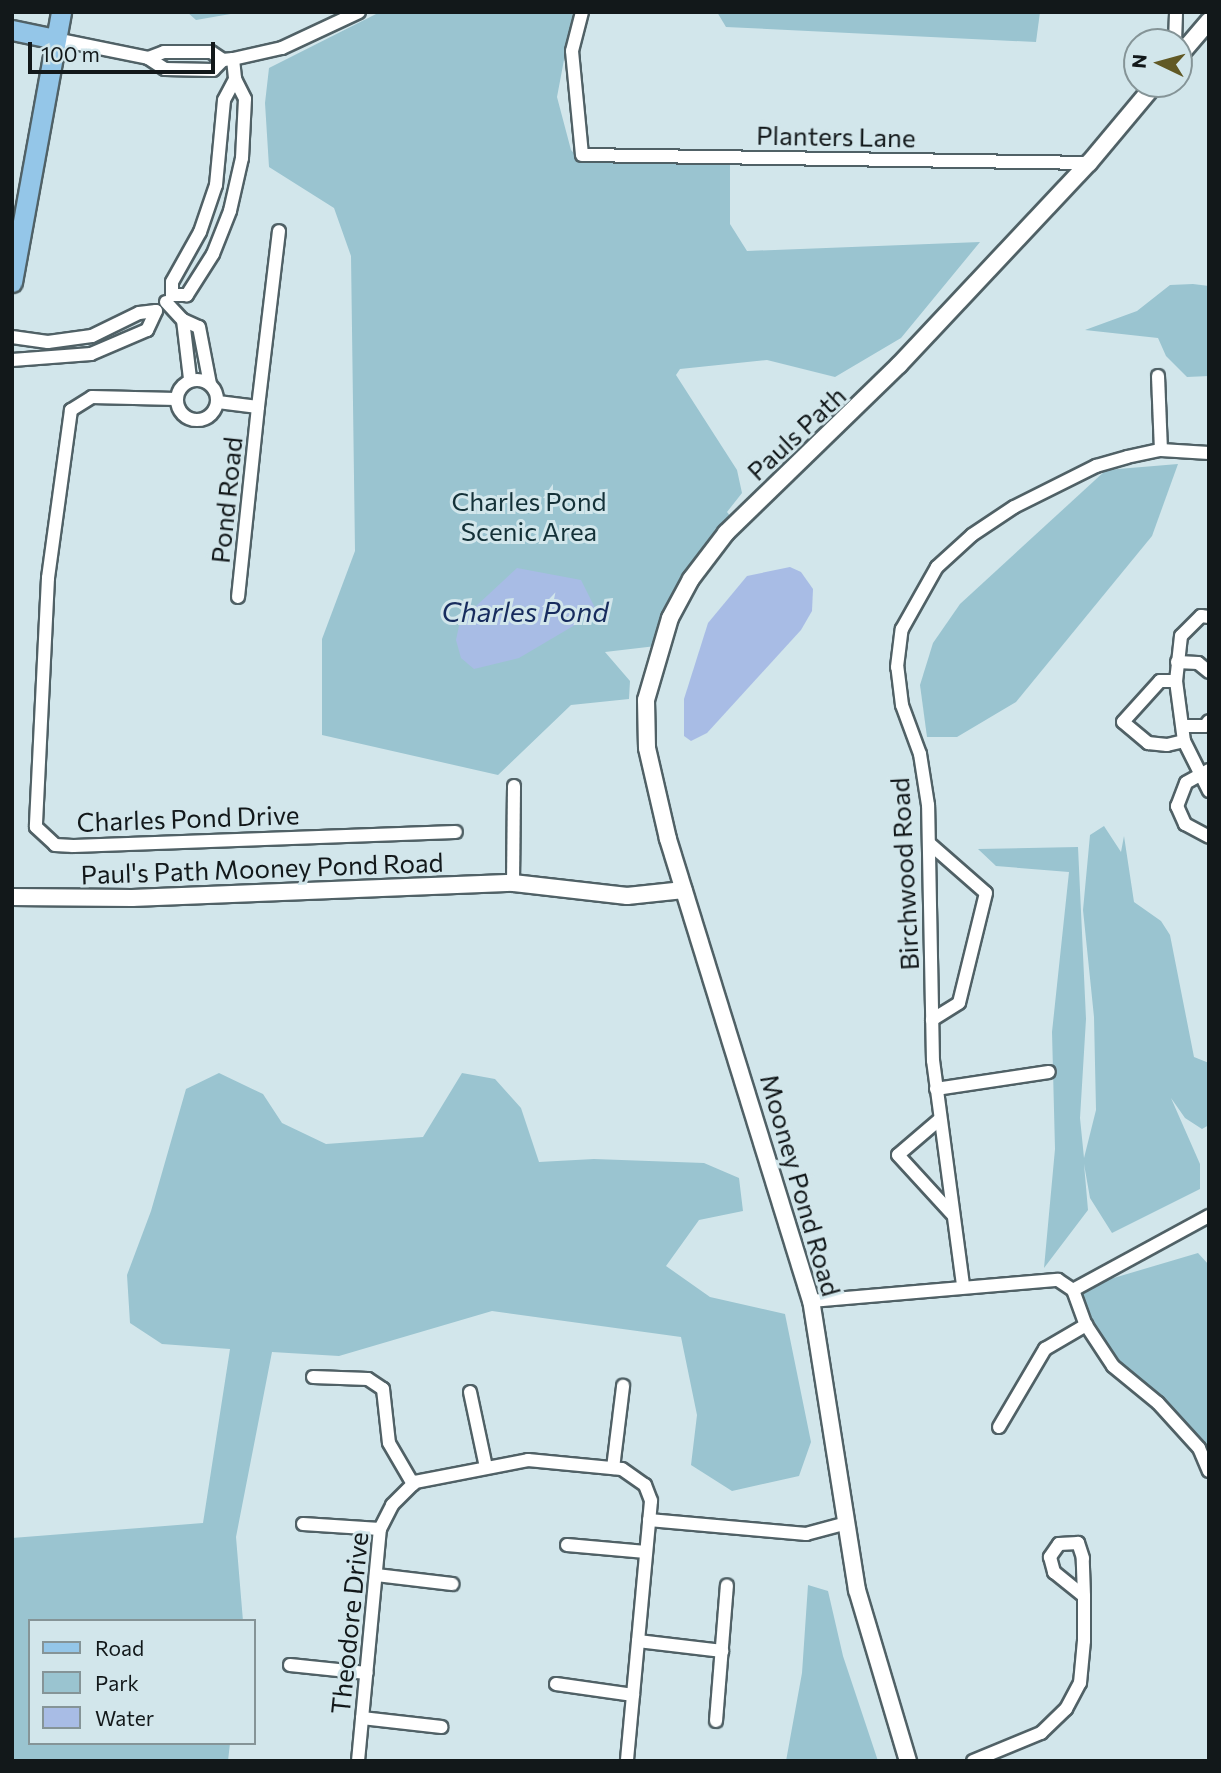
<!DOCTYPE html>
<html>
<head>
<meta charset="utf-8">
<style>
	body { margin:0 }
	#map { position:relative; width:1221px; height:1773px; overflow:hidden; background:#d2e6eb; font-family:Commissioner,sans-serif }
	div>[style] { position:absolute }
	.green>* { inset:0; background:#9ac4d0 }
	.water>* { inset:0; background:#a8bce5 }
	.roads { filter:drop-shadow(2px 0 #506166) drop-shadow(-2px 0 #506166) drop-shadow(0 2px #506166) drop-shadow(0 -2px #506166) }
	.minor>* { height:12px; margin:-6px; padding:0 6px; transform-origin:6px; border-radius:6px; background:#fff }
	.minor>.ring { margin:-6px; padding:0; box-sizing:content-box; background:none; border:12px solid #fff; border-radius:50% }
	.tertiary>* { height:16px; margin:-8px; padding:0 8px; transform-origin:8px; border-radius:8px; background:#fff }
	.primary>* { height:19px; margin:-9.5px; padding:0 9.5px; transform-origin:9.5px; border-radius:9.5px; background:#94c6e8 }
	span { translate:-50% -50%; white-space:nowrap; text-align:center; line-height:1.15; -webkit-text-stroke:6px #d2e6eb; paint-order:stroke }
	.street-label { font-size:26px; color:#12181a }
	.park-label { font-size:26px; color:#143138 }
	.water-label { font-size:28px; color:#172c5e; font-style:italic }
	.frame { position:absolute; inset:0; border:14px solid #12181a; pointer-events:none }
	.legend { position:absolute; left:28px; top:1619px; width:228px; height:126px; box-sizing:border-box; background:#d2e6eb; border:2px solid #859497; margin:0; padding:9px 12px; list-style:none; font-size:21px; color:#12181a }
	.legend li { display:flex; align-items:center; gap:14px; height:35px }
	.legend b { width:35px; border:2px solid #859497 }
	.north { position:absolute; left:1123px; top:28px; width:70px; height:70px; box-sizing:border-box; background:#d2e6eb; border:2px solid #859497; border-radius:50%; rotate:275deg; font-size:19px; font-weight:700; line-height:28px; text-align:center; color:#12181a }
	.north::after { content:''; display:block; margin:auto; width:24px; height:32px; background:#615925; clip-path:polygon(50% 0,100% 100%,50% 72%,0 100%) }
	.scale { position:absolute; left:28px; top:42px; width:187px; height:32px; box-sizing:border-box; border:4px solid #12181a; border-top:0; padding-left:9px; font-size:21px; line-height:24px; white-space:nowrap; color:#12181a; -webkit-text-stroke:5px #d2e6eb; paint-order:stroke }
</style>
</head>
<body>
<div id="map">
	<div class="green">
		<i style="clip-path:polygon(187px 12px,242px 12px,196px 20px)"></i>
		<i style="clip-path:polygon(380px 12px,573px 12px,557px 97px,571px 150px,582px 162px,730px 165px,730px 224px,747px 251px,980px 242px,901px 338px,835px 377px,767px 360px,680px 369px,676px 375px,737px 470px,742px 493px,727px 512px,736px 523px,656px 646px,605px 652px,630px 681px,629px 699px,571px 705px,498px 775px,322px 735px,322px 639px,355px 551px,351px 256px,334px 208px,269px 167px,265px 103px,269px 68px)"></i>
		<i style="clip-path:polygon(717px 12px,1040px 12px,1036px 42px,726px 27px)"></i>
		<i style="clip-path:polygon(1193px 284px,1209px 286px,1209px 376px,1187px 377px,1166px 356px,1158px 338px,1085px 330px,1137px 311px,1170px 285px)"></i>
		<i style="clip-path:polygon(1178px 464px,1152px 536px,1016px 702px,957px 737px,927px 737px,920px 685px,933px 643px,960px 604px,1106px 470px)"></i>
		<i style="clip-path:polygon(1104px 826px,1121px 852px,1124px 836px,1134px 902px,1161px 921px,1170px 935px,1194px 1057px,1209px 1063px,1209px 1125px,1202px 1129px,1185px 1118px,1171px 1098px,1200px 1164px,1200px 1189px,1112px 1233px,1090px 1198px,1084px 1164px,1088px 1210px,1044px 1268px,1055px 1149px,1052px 1032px,1069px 872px,996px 866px,978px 849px,1078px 847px,1086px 1019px,1080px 1118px,1084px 1158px,1096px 1110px,1094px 1017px,1083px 910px,1090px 835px)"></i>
		<i style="clip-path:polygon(219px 1073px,263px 1094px,282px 1123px,326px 1144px,423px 1137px,462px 1073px,495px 1079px,521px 1108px,539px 1162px,594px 1159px,704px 1163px,739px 1178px,743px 1211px,699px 1220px,666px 1266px,710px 1297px,785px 1314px,811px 1442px,799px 1476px,732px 1491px,691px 1465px,697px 1415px,681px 1337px,492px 1311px,339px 1356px,272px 1352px,236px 1537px,243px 1621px,30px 1621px,30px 1743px,230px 1743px,228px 1761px,12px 1761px,12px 1538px,203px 1523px,230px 1349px,162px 1344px,130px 1323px,127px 1275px,151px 1211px,186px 1089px)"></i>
		<i style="clip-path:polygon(1198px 1253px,1209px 1265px,1209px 1471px,1199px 1447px,1113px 1366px,1073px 1290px)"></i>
		<i style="clip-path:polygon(808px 1585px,828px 1591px,843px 1656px,878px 1761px,786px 1761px,802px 1673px)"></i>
	</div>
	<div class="water">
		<i style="clip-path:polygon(790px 567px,801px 572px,813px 589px,812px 611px,801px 630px,707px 733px,691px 741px,684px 736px,684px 699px,708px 623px,747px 576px)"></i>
		<i style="clip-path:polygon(517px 568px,581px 580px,597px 612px,519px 658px,474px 669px,461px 658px,456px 640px,460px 621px)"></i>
	</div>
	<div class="roads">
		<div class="minor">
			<i style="left:582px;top:12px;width:40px;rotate:104.4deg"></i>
			<i style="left:572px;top:51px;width:104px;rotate:84.5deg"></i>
			<i style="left:582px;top:155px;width:507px;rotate:0.9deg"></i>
			<i style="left:55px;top:39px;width:95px;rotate:11.5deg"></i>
			<i style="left:148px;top:58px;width:20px;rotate:33deg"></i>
			<i style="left:165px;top:69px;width:48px;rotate:1.2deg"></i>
			<i style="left:213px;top:70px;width:14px;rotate:-45deg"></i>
			<i style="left:223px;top:60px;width:14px;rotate:-146deg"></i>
			<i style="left:211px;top:52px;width:47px;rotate:180deg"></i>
			<i style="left:164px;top:52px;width:17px;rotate:159deg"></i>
			<i style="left:1175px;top:42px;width:30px;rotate:-88deg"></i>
			<i style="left:233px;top:59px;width:50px;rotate:-12.7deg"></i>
			<i style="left:282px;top:48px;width:85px;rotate:-25.1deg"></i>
			<i style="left:223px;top:60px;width:10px;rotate:-6deg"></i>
			<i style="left:233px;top:59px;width:20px;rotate:84deg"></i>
			<i style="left:235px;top:79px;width:22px;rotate:63deg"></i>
			<i style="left:245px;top:99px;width:59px;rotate:92.9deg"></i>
			<i style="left:242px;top:158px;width:54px;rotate:102.8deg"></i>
			<i style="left:230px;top:211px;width:46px;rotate:111.6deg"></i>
			<i style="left:213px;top:254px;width:49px;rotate:122.4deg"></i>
			<i style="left:187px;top:295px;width:15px;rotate:180deg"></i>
			<i style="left:172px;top:295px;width:13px;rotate:-90deg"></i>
			<i style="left:172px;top:282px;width:57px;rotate:-60.8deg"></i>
			<i style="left:200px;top:232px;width:50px;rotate:-71.2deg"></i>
			<i style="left:216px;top:185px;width:85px;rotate:-84.6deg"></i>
			<i style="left:224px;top:100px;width:24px;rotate:-62deg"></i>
			<i style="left:166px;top:302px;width:25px;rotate:47deg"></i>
			<i style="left:183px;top:320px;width:17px;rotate:24deg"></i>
			<i style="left:199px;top:327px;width:58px;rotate:79.1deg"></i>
			<i style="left:183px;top:320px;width:59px;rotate:83.2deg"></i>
			<i style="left:12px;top:337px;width:36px;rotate:8deg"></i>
			<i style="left:48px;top:342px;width:44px;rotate:-7.8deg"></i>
			<i style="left:92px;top:336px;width:52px;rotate:-26.1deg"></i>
			<i style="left:139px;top:313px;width:17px;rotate:-7deg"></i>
			<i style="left:156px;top:311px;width:21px;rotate:115deg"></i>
			<i style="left:147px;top:330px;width:61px;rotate:156.8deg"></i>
			<i style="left:91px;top:354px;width:79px;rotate:175.7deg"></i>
			<i style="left:1158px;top:376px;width:74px;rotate:87.7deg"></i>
			<i class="ring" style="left:177px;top:380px;width:28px;height:28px"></i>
			<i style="left:176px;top:399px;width:84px;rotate:-178.6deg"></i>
			<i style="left:92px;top:397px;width:25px;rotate:148deg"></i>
			<i style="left:71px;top:410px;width:170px;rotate:97.8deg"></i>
			<i style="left:48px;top:578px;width:249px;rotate:92.8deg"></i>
			<i style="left:36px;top:827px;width:26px;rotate:43deg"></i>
			<i style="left:55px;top:845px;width:18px;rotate:3deg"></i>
			<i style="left:73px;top:846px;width:383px;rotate:-2.1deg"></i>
			<i style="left:218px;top:402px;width:40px;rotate:7.1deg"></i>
			<i style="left:258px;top:407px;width:191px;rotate:96deg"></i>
			<i style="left:258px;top:407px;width:177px;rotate:-83.2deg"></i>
			<i style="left:1209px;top:617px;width:8px;rotate:-173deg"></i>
			<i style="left:1201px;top:616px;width:28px;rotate:135deg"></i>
			<i style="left:1181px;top:636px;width:45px;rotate:96.3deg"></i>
			<i style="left:1176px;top:681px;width:61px;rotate:82.4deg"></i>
			<i style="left:1184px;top:741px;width:56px;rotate:63.4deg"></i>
			<i style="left:1177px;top:662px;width:21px;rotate:3deg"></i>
			<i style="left:1198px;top:663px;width:14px;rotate:39deg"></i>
			<i style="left:1176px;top:681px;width:16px;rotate:180deg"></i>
			<i style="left:1160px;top:681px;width:55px;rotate:132.1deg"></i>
			<i style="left:1123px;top:722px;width:33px;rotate:40deg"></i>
			<i style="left:1148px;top:743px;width:19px;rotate:6deg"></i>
			<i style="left:1167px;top:745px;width:17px;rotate:-13deg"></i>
			<i style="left:1183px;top:726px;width:22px"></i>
			<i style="left:1205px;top:726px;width:6px;rotate:-51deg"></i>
			<i style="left:1209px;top:770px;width:26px;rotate:151deg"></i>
			<i style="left:1186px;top:783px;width:25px;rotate:111deg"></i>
			<i style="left:1177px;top:806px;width:20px;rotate:66deg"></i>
			<i style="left:1185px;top:824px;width:27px;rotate:28deg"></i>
			<i style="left:930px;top:844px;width:74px;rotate:41.2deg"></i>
			<i style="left:986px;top:893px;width:113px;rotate:103.8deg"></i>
			<i style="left:959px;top:1003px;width:32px;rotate:148deg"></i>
			<i style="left:513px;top:883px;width:97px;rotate:-89.4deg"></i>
			<i style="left:936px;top:1089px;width:114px;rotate:-8.6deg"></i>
			<i style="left:940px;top:1119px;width:55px;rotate:139.4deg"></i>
			<i style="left:898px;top:1155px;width:81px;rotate:47.5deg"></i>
			<i style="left:963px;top:1285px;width:226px;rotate:-97.6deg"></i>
			<i style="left:933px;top:1061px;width:256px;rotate:-91.1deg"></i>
			<i style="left:928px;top:805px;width:52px;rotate:-98.9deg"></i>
			<i style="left:920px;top:754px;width:52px;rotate:-110.2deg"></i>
			<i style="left:902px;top:705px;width:38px;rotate:-97deg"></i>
			<i style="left:897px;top:667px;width:38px;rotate:-83deg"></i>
			<i style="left:902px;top:629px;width:71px;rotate:-60.6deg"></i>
			<i style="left:937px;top:567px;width:47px;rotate:-42.4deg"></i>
			<i style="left:972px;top:535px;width:50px;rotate:-33.7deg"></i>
			<i style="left:1014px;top:507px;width:92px;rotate:-26.6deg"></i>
			<i style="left:1096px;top:466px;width:32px;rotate:-16deg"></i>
			<i style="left:1127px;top:457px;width:35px;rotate:-12deg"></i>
			<i style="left:1161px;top:450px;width:48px;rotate:3.6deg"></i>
			<i style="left:1073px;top:1290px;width:155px;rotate:-28.6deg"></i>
			<i style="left:811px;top:1301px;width:248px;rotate:-4.9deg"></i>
			<i style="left:1058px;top:1280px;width:18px;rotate:34deg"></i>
			<i style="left:1073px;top:1290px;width:37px;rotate:70deg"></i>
			<i style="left:1086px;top:1325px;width:49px;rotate:56.6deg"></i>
			<i style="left:1113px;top:1366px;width:58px;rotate:39.4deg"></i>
			<i style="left:1158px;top:1403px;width:61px;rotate:47.7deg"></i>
			<i style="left:1199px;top:1448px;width:25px;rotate:67deg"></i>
			<i style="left:313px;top:1377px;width:55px;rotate:2.1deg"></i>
			<i style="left:368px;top:1379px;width:18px;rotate:34deg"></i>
			<i style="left:383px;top:1389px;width:54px;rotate:83.7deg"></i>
			<i style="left:389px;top:1443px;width:48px;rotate:59.7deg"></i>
			<i style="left:470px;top:1392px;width:77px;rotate:78deg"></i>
			<i style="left:999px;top:1427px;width:91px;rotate:-59.5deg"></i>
			<i style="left:1045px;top:1349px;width:48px;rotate:-30.3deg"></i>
			<i style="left:613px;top:1468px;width:83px;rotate:-83deg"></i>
			<i style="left:649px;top:1520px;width:158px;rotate:5.1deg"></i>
			<i style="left:806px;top:1534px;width:39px;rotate:-15deg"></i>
			<i style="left:303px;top:1524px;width:77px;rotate:3.7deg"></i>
			<i style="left:567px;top:1545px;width:79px;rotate:5.1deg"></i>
			<i style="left:376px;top:1575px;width:77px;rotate:6.8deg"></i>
			<i style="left:638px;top:1641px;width:85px;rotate:6.8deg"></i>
			<i style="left:290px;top:1665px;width:77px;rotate:5.9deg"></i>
			<i style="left:556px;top:1684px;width:78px;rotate:8.1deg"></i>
			<i style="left:362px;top:1718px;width:80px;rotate:6.5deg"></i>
			<i style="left:716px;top:1721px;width:136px;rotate:-85.4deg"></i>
			<i style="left:358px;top:1761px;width:233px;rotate:-84.6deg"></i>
			<i style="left:380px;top:1529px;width:27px;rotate:-63deg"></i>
			<i style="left:392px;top:1505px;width:33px;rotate:-45deg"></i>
			<i style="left:415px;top:1482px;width:115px;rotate:-11deg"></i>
			<i style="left:528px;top:1460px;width:94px;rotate:5.5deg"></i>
			<i style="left:622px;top:1469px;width:28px;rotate:35deg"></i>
			<i style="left:645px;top:1485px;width:17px;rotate:69deg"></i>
			<i style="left:651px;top:1501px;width:261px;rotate:95.3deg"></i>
			<i style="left:973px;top:1761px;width:74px;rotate:-22.4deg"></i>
			<i style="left:1041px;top:1733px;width:35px;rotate:-44deg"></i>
			<i style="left:1066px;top:1709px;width:30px;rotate:-62deg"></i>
			<i style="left:1080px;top:1683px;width:42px;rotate:-84.6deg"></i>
			<i style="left:1084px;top:1641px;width:45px;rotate:-90deg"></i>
			<i style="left:1084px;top:1596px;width:38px;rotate:-92deg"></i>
			<i style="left:1083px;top:1558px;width:16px;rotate:-108deg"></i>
			<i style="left:1078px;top:1543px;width:19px;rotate:177deg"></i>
			<i style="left:1059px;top:1544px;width:16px;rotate:125deg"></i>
			<i style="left:1050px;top:1557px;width:16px;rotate:75deg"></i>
			<i style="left:1054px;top:1572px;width:38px;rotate:39deg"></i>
		</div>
		<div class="tertiary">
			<i style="left:1179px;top:56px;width:46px;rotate:-49.4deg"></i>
			<i style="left:12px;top:897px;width:120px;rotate:0.5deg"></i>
			<i style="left:132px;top:898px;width:381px;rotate:-2.3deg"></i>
			<i style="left:513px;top:883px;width:115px;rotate:6.5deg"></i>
			<i style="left:627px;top:896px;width:57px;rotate:-6deg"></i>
			<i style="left:908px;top:1761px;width:178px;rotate:-106.6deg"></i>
			<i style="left:857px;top:1590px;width:293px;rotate:-99deg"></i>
			<i style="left:811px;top:1301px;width:484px;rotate:-107.2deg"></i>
			<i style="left:668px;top:839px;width:93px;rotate:-103deg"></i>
			<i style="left:647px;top:748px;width:48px;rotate:-91.2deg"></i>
			<i style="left:646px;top:700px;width:85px;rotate:-73.7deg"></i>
			<i style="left:670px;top:618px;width:44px;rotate:-61.7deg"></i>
			<i style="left:691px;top:579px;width:58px;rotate:-52.7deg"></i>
			<i style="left:726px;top:533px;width:241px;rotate:-44.2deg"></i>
			<i style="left:899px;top:365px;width:277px;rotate:-46.8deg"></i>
			<i style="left:1089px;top:163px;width:103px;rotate:-50.1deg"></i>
		</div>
		<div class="primary">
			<i style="left:12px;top:30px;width:44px;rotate:11.8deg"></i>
			<i style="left:12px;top:282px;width:274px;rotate:-79.7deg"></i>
		</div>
	</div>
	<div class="street-label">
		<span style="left:836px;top:136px;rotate:1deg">Planters Lane</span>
		<span style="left:796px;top:433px;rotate:-43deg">Pauls Path</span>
		<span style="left:226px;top:500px;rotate:-84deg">Pond Road</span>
		<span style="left:188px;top:818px;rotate:-2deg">Charles Pond Drive</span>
		<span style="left:262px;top:868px;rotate:-2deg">Paul's Path Mooney Pond Road</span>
		<span style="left:904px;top:874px;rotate:-93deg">Birchwood Road</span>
		<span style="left:801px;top:1185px;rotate:74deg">Mooney Pond Road</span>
		<span style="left:349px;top:1623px;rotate:-84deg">Theodore Drive</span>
	</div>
	<div class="park-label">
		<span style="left:529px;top:516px">Charles Pond<br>Scenic Area</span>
	</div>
	<div class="water-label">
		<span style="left:525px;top:611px">Charles Pond</span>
	</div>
	<div class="frame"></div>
	<ul class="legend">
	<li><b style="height:9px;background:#94c6e8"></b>Road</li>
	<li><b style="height:19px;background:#9ac4d0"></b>Park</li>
	<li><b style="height:19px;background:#a8bce5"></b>Water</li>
	</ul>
	<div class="north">N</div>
	<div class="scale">100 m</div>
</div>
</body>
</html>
